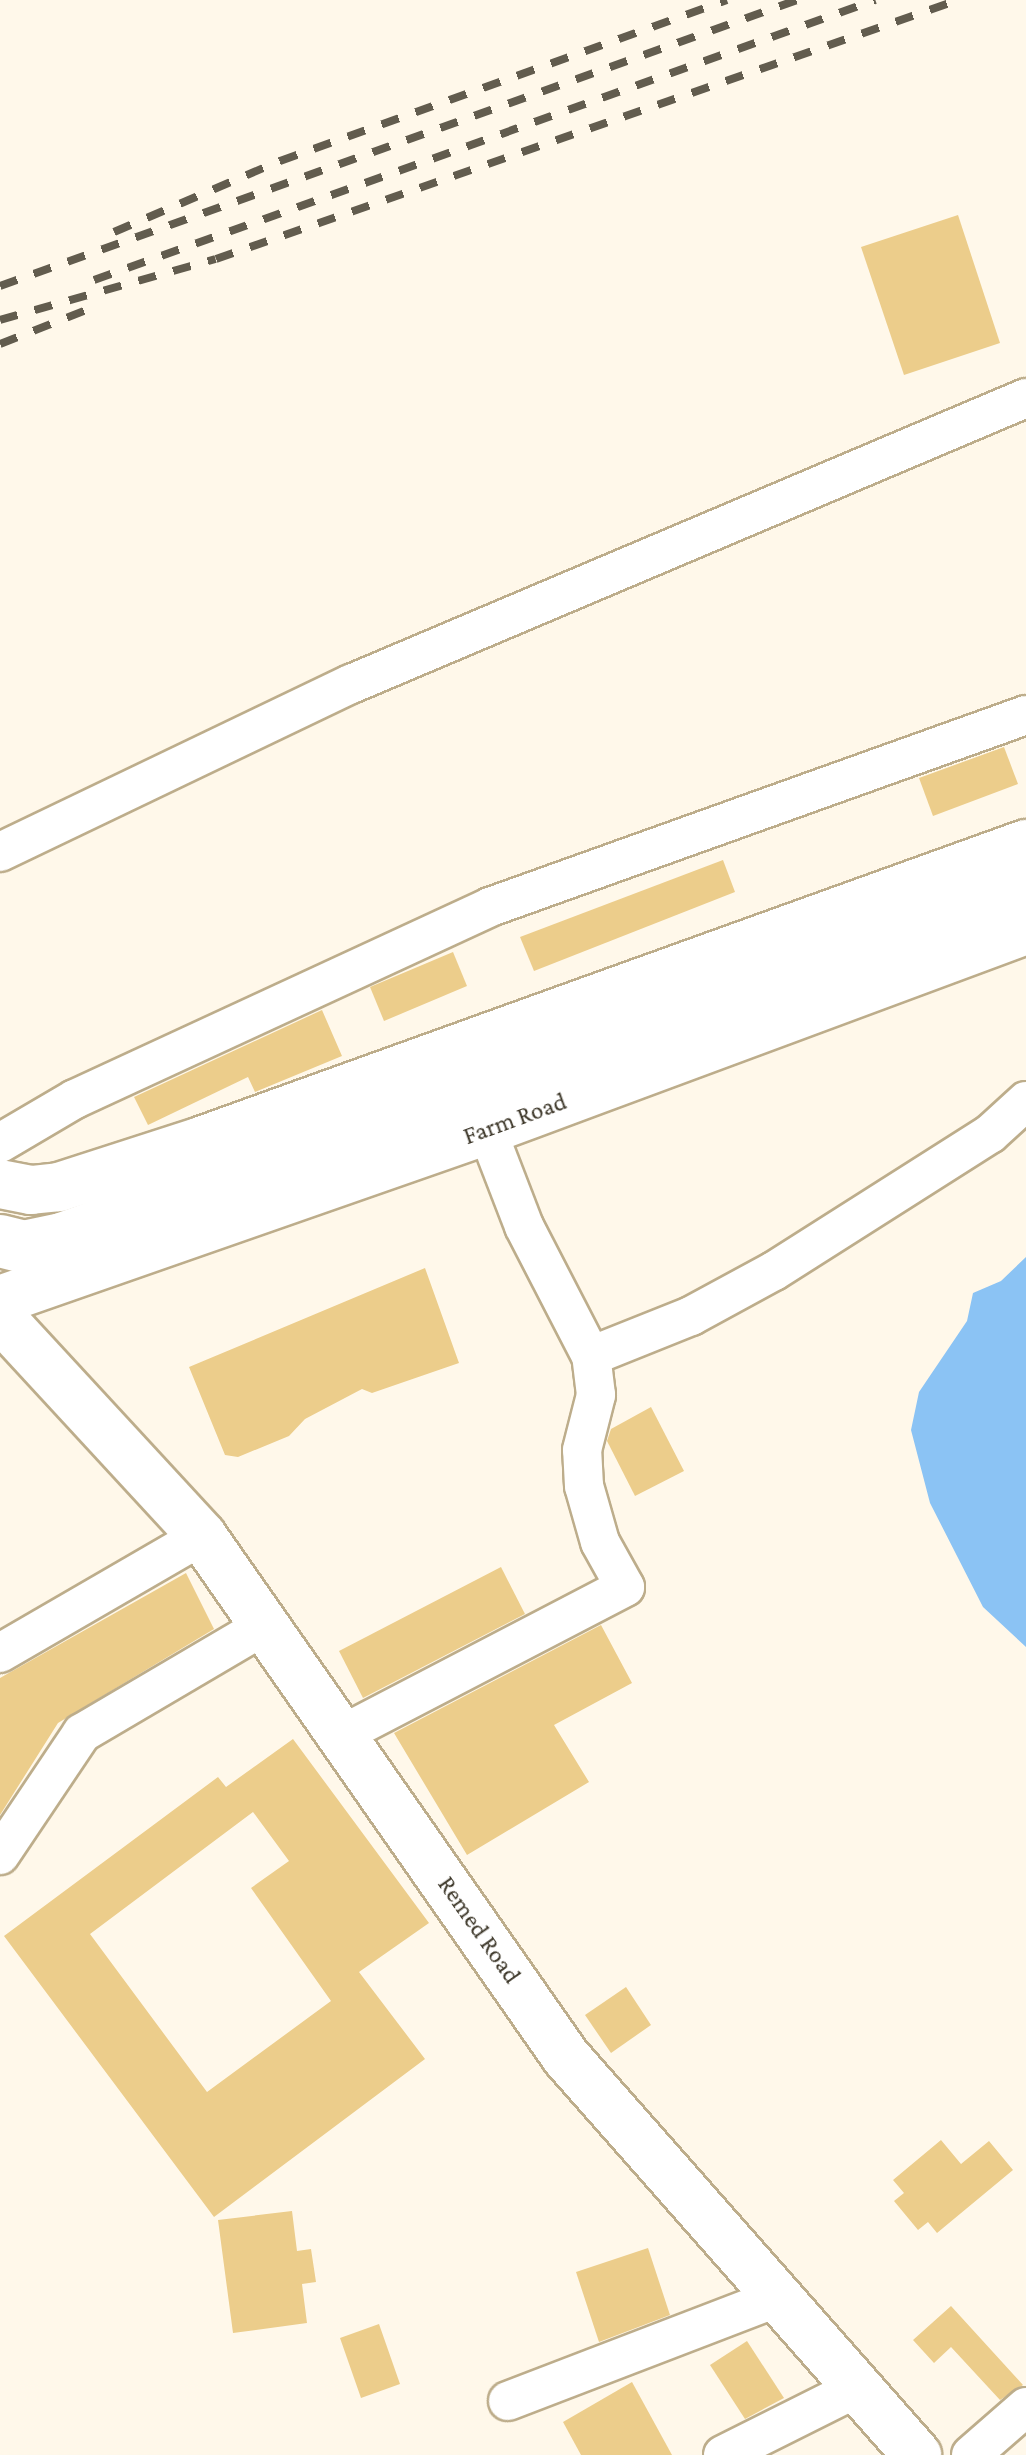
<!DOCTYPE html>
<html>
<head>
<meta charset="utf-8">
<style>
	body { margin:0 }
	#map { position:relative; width:1026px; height:2455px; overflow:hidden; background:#fff8ea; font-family:"Crimson Pro",serif }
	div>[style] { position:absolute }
	.water>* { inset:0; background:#8bc3f4 }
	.building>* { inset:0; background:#eccd8b }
	.roads { filter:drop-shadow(2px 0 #bdad8b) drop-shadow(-2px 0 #bdad8b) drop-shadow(0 2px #bdad8b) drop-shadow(0 -2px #bdad8b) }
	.minor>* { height:38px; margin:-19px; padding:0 19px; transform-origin:19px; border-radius:19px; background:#fff }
	.tertiary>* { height:48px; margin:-24px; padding:0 24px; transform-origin:24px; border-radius:24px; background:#fff }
	.secondary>* { height:52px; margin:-26px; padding:0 26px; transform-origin:26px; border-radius:26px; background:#fff }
	.rail>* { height:8px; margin-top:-4px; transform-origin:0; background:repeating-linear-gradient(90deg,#625c4e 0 18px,transparent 0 36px) }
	span { translate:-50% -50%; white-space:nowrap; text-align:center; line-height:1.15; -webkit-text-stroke:8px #fff; paint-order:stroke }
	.street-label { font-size:25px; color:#3b3527 }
</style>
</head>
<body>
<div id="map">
	<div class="water">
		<i style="clip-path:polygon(1026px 1257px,1026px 1647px,983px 1607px,930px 1503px,911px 1430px,919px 1392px,967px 1321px,973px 1293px,1001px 1281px)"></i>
	</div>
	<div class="building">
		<i style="clip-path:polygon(958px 215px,1000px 343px,904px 375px,861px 247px)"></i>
		<i style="clip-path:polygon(1004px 747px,1018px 784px,933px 816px,919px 778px)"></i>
		<i style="clip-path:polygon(723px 860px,735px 892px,534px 971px,520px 937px)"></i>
		<i style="clip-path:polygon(453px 952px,467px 986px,384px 1021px,370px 987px)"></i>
		<i style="clip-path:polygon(322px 1010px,342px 1056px,255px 1092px,248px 1077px,148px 1125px,134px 1097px)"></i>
		<i style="clip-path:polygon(425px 1268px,459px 1363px,372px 1393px,362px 1389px,305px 1419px,289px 1436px,238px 1457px,225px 1455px,189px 1367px)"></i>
		<i style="clip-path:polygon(651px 1407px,684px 1471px,635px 1496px,607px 1441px,611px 1429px)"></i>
		<i style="clip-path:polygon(501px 1567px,525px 1614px,363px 1698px,339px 1651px)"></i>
		<i style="clip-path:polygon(186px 1573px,214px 1629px,58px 1723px,0 1815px,0 1678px)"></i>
		<i style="clip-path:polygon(601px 1625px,632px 1683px,554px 1725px,589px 1782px,467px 1855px,394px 1733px)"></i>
		<i style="clip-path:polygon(evenodd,293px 1739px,429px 1923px,359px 1972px,425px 2059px,214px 2217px,4px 1936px,218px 1777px,226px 1787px,293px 1739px,253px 1812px,289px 1861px,251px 1888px,331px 2001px,207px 2092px,90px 1934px,253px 1812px)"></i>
		<i style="clip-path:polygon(626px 1987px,651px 2025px,611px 2053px,585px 2015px)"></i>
		<i style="clip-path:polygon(941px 2140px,961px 2164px,989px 2141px,1013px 2170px,937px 2233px,928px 2222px,918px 2230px,894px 2201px,904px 2193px,893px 2180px)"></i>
		<i style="clip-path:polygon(292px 2211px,297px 2251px,311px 2249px,316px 2282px,302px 2284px,307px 2323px,233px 2333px,218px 2220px)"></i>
		<i style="clip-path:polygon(648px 2248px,670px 2315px,599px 2342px,576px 2272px)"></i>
		<i style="clip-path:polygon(951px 2306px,1023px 2385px,1000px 2400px,951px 2347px,934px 2363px,913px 2340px)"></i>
		<i style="clip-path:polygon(379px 2324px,400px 2384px,361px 2398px,340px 2338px)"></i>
		<i style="clip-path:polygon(747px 2341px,784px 2398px,745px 2419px,710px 2365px)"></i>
		<i style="clip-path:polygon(632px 2382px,672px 2455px,581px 2455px,563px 2422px)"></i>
	</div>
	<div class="roads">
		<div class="minor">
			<i style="left:0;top:852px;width:389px;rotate:-25.6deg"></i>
			<i style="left:351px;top:684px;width:733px;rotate:-22.96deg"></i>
			<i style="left:0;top:1143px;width:87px;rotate:-30.4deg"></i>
			<i style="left:75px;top:1099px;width:457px;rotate:-24.8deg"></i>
			<i style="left:490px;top:907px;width:569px;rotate:-19.71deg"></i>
			<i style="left:591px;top:1356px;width:108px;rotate:-21.8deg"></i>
			<i style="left:691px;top:1316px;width:94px;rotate:-28.5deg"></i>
			<i style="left:774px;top:1271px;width:256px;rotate:-32.4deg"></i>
			<i style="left:990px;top:1134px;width:49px;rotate:-42.5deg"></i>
			<i style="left:0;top:1653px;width:233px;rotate:-30.1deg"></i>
			<i style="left:343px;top:1734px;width:318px;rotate:-27.5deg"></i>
			<i style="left:625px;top:1587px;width:51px;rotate:-119.1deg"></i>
			<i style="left:600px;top:1542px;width:58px;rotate:-105.9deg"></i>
			<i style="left:584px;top:1486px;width:36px;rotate:-93deg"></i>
			<i style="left:582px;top:1450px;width:57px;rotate:-75.7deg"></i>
			<i style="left:596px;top:1395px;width:39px;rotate:-97deg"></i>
			<i style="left:591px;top:1356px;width:146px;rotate:-117.3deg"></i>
			<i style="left:524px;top:1226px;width:103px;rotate:-111.1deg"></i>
			<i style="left:0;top:1855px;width:147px;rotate:-56.1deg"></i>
			<i style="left:82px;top:1733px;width:212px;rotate:-30.5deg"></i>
			<i style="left:508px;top:2401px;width:285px;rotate:-21deg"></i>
			<i style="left:723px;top:2455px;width:148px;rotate:-26.6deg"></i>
			<i style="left:971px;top:2455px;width:73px;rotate:-41.1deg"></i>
		</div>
		<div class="tertiary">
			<i style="left:0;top:1184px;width:32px;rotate:11deg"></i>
			<i style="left:31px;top:1190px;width:28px;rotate:-6deg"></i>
			<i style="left:59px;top:1187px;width:149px;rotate:-17.9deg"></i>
			<i style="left:201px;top:1141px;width:877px;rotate:-19.8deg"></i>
			<i style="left:0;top:1300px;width:516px;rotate:-19.24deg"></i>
			<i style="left:487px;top:1130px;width:575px;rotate:-20.36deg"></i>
			<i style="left:0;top:1317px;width:298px;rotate:47.3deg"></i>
			<i style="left:202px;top:1536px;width:636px;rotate:55.06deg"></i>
			<i style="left:566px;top:2057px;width:531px;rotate:48.59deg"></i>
		</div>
		<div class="secondary">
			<i style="left:0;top:1241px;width:25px;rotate:14deg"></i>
			<i style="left:24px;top:1247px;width:39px;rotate:-12deg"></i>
			<i style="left:62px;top:1239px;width:1024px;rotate:-19.69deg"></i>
		</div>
	</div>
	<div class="rail">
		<i style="left:114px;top:232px;width:181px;rotate:-23.2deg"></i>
		<i style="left:280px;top:161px;width:475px;rotate:-19.8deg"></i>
		<i style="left:94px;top:280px;width:830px;rotate:-19.72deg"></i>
		<i style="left:0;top:286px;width:847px;rotate:-19.74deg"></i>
		<i style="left:0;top:320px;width:224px;rotate:-15.8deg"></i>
		<i style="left:216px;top:259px;width:786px;rotate:-19.24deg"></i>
		<i style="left:0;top:344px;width:106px;rotate:-21.5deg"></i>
	</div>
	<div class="street-label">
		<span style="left:515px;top:1119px;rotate:-20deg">Farm Road</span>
		<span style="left:479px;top:1930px;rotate:55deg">Remed Road</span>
	</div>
</div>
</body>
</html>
